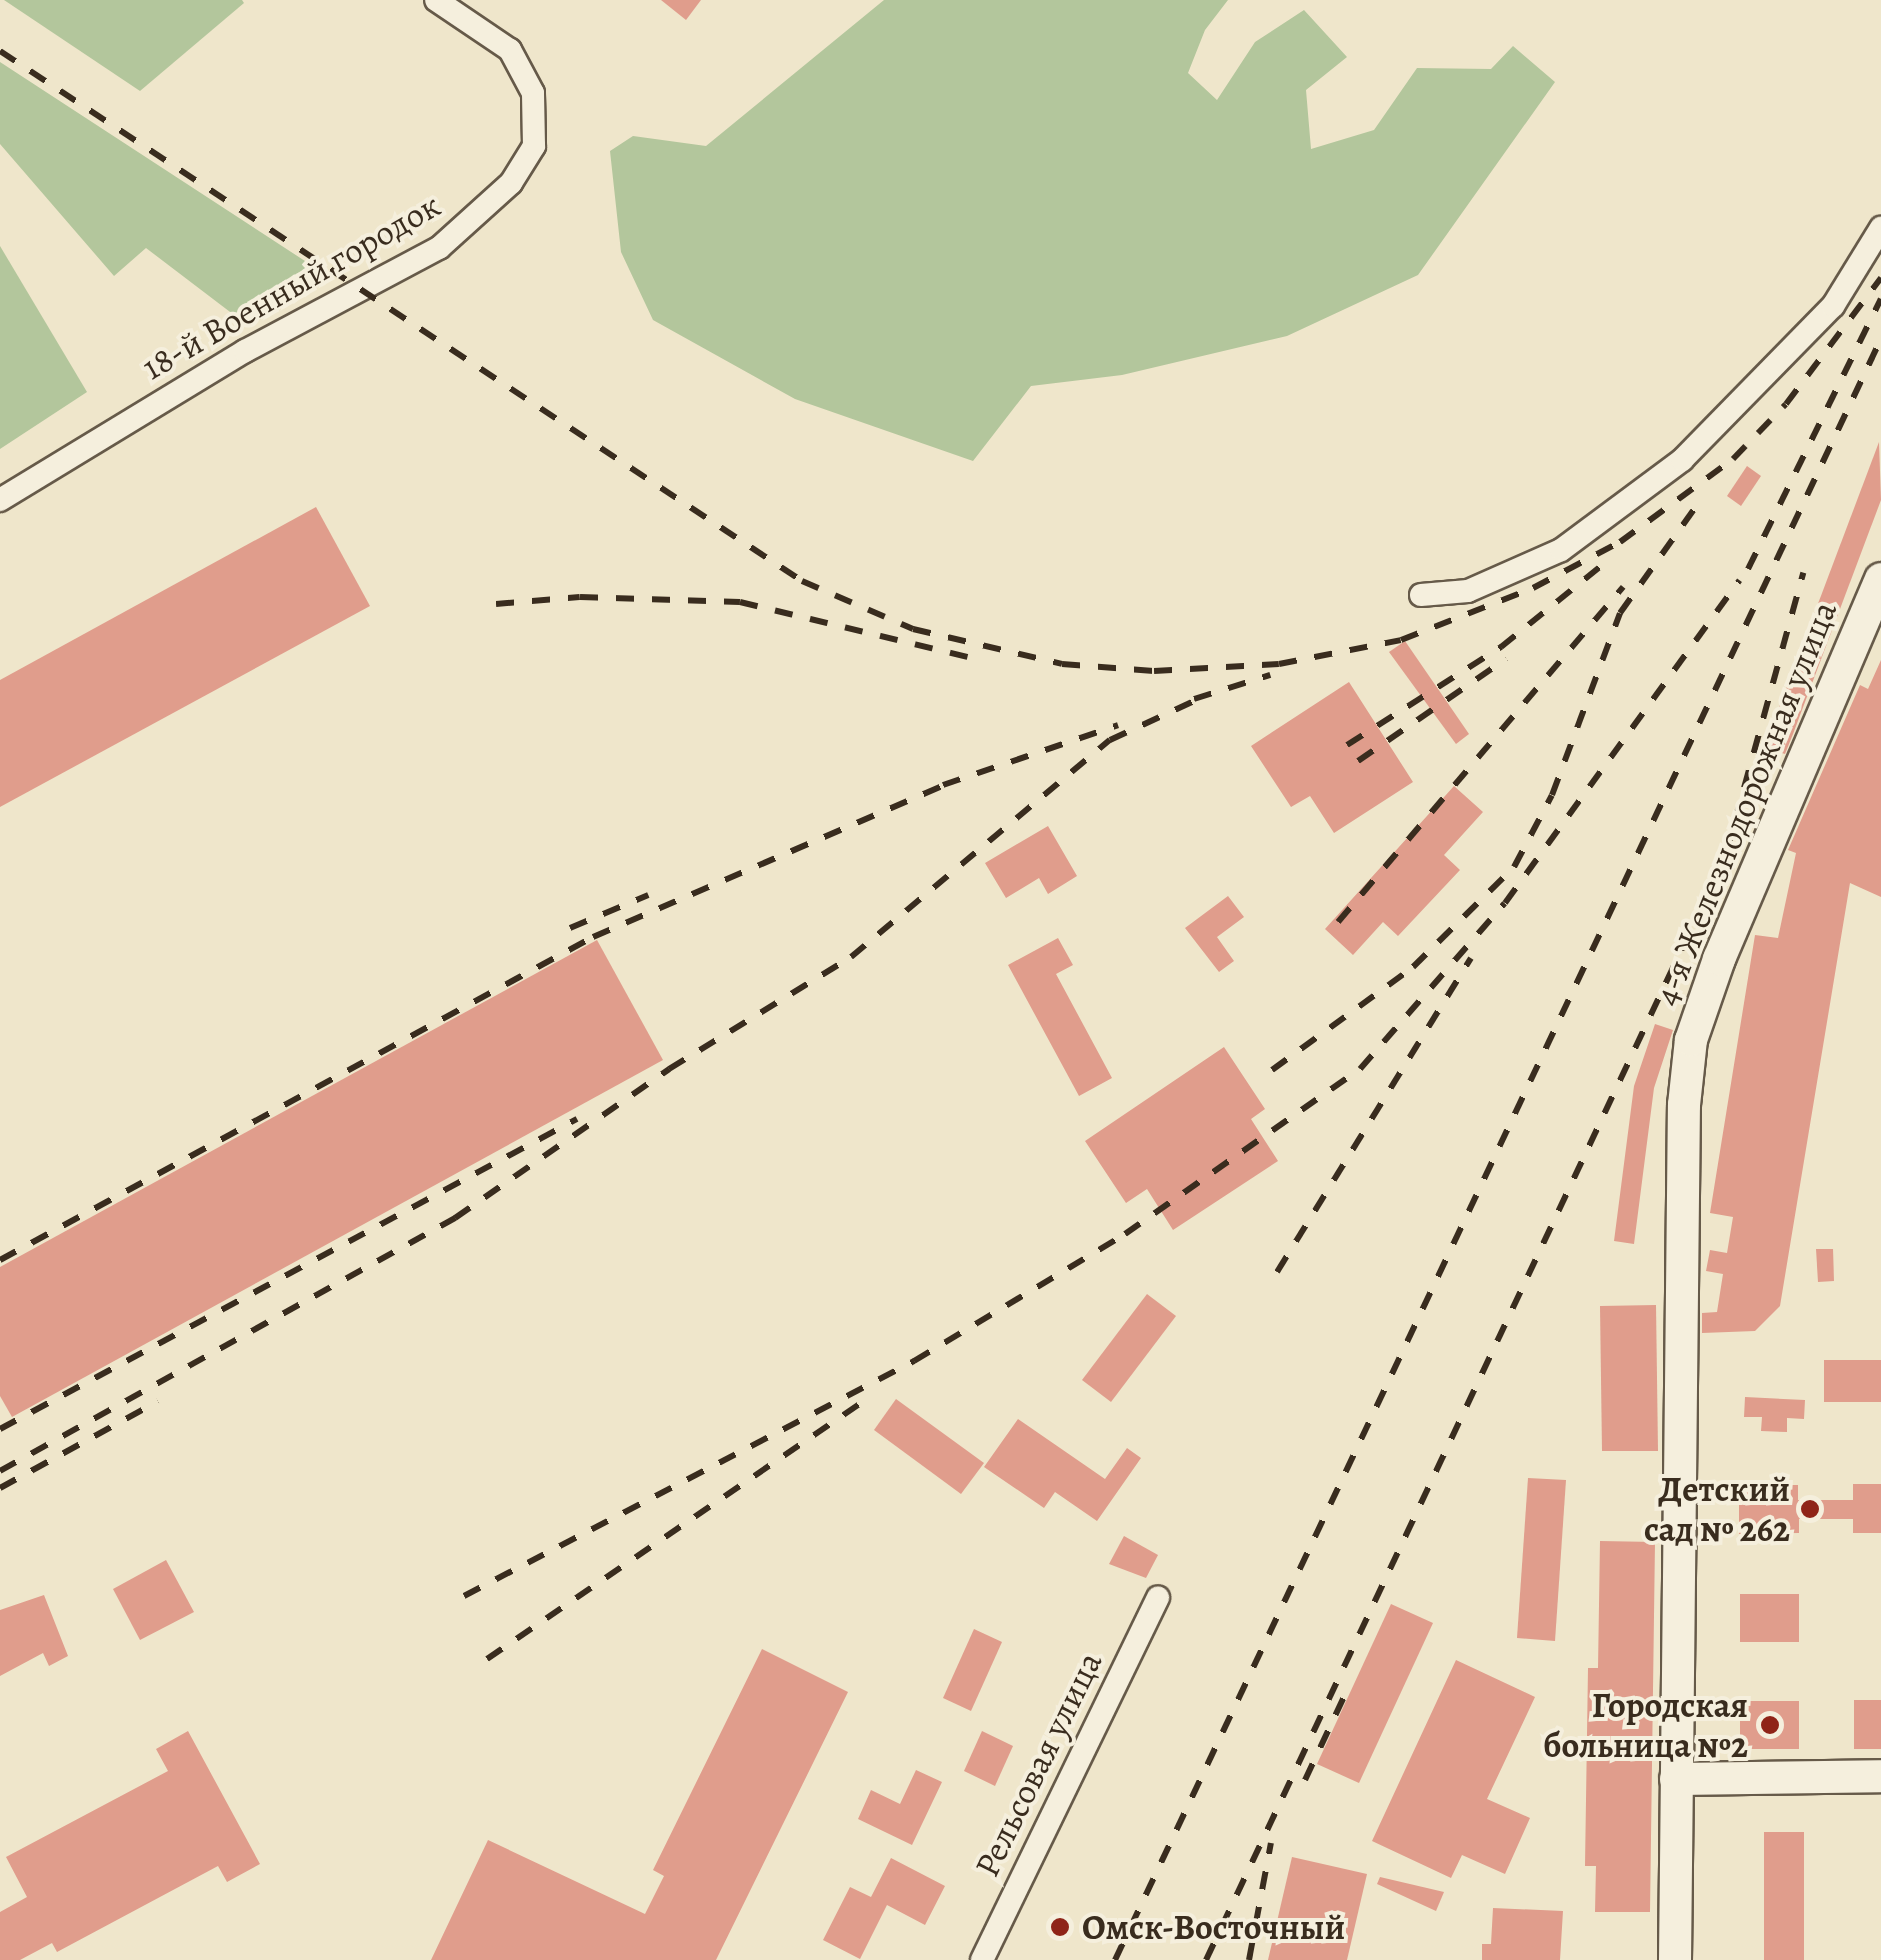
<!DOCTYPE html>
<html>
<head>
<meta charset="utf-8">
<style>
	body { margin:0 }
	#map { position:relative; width:1881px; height:1960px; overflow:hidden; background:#efe6cb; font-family:Alegreya,serif }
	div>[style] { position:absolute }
	.green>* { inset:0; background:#b3c69c }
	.building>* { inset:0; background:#e09d8c }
	.roads { filter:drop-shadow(2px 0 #665a49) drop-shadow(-2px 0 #665a49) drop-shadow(0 2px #665a49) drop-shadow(0 -2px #665a49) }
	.street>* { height:22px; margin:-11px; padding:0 11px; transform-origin:11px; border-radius:11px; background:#f5efdd }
	.secondary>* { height:32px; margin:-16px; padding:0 16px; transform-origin:16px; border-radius:16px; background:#f5efdd }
	.rail>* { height:6px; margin-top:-3px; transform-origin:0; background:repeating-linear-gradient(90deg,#392c1e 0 18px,transparent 0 36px) }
	.dots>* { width:28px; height:28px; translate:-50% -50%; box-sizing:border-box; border:5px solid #f5efdd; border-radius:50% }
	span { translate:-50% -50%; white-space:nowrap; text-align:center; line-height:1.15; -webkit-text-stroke:8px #f5efdd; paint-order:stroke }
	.street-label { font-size:35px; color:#392c1e }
	.poi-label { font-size:35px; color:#392c1e; font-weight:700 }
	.right { translate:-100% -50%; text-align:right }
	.left { translate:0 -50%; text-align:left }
</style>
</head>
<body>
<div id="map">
	<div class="green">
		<i style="clip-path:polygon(4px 0,242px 0,244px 3px,140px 91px)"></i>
		<i style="clip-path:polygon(884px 0,1228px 0,1205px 30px,1188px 73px,1217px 100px,1255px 42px,1304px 10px,1347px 57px,1306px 90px,1311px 149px,1374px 130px,1417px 68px,1491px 69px,1513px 46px,1555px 82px,1418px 275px,1287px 336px,1122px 375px,1031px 386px,973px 461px,795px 399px,653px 320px,621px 252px,610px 151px,633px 136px,706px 146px)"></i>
		<i style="clip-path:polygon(0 62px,331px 278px,238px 318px,146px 248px,114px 276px,0 144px)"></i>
		<i style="clip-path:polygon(0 246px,87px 392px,0 449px)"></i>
	</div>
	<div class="building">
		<i style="clip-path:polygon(661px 0,701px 0,686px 20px)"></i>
		<i style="clip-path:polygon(1879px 442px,1881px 500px,1793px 734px,1785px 754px,1764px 747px)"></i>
		<i style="clip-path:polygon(1747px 466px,1761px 476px,1741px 506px,1727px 496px)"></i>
		<i style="clip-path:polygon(316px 507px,370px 606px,0 807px,0 680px)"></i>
		<i style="clip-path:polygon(1405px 641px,1469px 734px,1456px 744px,1389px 652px)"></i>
		<i style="clip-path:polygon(1881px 660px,1881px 897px,1850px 883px,1780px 1306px,1755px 1331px,1702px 1333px,1702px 1313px,1717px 1312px,1723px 1274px,1706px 1271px,1710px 1250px,1727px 1253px,1733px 1217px,1710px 1213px,1755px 935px,1778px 938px,1796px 853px,1788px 850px,1860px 685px,1868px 689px)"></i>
		<i style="clip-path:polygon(1349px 682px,1413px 782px,1334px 833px,1310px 796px,1291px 807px,1251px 746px)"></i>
		<i style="clip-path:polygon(1454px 786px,1483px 812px,1444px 855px,1460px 870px,1398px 936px,1383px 922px,1353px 955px,1325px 929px)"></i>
		<i style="clip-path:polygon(1048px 826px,1077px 876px,1048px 894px,1039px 878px,1006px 898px,985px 863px)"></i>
		<i style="clip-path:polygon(1228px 896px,1244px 917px,1217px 937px,1234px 961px,1219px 972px,1185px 928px)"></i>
		<i style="clip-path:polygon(1058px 938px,1073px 965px,1056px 974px,1112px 1078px,1079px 1096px,1008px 965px)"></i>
		<i style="clip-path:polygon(597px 940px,663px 1060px,12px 1417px,0 1396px,0 1267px)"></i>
		<i style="clip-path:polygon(1655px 1024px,1673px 1030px,1654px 1088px,1634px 1244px,1614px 1241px,1634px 1086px)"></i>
		<i style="clip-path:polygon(1224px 1047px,1265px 1109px,1251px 1119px,1278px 1161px,1173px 1230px,1147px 1189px,1126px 1203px,1085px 1141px)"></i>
		<i style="clip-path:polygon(1816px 1249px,1833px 1249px,1834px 1281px,1818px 1282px)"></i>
		<i style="clip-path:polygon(1147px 1294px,1176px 1316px,1111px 1402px,1082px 1380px)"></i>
		<i style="clip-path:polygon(1656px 1305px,1658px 1451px,1602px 1451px,1600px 1306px)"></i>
		<i style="clip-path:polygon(1824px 1360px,1881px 1360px,1881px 1402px,1824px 1402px)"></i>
		<i style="clip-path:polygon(1745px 1397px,1805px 1400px,1804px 1419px,1787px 1418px,1787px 1432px,1761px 1431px,1762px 1417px,1744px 1417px)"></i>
		<i style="clip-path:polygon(896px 1399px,984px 1463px,961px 1494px,874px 1430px)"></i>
		<i style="clip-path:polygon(1018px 1419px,1105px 1479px,1127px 1448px,1141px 1458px,1097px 1521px,1055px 1492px,1044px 1508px,984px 1467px)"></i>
		<i style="clip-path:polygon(1528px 1478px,1566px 1480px,1555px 1641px,1517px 1638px)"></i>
		<i style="clip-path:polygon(1853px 1484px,1881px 1484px,1881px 1533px,1853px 1533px,1853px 1519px,1799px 1519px,1799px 1533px,1739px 1534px,1739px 1485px,1798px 1485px,1798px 1500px,1853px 1500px)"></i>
		<i style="clip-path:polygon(1124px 1536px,1158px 1555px,1146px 1578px,1109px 1564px)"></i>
		<i style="clip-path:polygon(1600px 1541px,1655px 1542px,1650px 1912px,1595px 1912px,1596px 1866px,1585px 1866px,1588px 1668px,1598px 1668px)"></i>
		<i style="clip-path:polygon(166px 1560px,194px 1612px,140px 1640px,113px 1589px)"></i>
		<i style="clip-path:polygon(1740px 1594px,1799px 1594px,1799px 1642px,1740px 1642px)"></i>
		<i style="clip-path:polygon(44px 1595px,68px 1656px,49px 1666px,43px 1653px,0 1676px,0 1610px)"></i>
		<i style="clip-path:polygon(1391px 1604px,1433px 1623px,1359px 1783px,1317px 1764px)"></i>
		<i style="clip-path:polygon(974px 1629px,1002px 1642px,971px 1711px,943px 1698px)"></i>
		<i style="clip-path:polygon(762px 1649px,848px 1692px,716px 1960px,431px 1960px,488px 1840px,645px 1914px,664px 1876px,653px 1870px)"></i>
		<i style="clip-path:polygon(1456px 1660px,1535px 1697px,1487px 1799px,1530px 1818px,1505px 1874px,1462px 1855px,1451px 1878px,1372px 1841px)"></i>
		<i style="clip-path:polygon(1854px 1700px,1881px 1700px,1881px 1749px,1854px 1749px)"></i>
		<i style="clip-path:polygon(1740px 1701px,1799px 1701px,1799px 1749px,1740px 1749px)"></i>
		<i style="clip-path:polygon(188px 1731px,260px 1864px,227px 1882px,218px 1866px,57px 1952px,52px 1943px,20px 1960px,0 1960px,0 1912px,27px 1897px,6px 1857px,168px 1771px,156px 1749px)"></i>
		<i style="clip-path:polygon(982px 1731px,1013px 1746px,995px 1786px,964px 1771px)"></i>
		<i style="clip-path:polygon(916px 1770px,942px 1782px,912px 1845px,858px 1819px,871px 1790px,900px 1804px)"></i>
		<i style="clip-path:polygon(1764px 1832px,1804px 1832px,1804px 1960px,1764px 1960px)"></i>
		<i style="clip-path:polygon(1292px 1857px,1367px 1874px,1347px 1960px,1268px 1960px)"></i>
		<i style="clip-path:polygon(891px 1858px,945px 1886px,925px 1925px,887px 1905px,860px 1959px,823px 1940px,850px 1887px,871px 1897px)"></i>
		<i style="clip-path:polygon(1380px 1877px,1444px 1892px,1436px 1911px,1377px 1884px)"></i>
		<i style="clip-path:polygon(1493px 1908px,1563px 1911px,1560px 1960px,1482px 1960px,1482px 1944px,1491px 1944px)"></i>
	</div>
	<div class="roads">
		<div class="street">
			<i style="left:0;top:500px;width:287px;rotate:-31.3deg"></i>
			<i style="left:245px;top:351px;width:220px;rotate:-28deg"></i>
			<i style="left:439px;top:248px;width:97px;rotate:-42.1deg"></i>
			<i style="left:511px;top:183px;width:44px;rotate:-58.1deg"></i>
			<i style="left:534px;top:146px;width:53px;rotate:-91.1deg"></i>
			<i style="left:533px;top:93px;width:49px;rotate:-118.1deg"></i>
			<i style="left:510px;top:50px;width:89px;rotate:-146deg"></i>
			<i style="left:1421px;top:595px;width:47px;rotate:-4.9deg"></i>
			<i style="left:1468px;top:591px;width:102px;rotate:-23.8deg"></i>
			<i style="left:1561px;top:550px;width:151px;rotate:-36.6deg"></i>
			<i style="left:1682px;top:460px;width:216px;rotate:-45.6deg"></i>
			<i style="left:1833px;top:306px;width:92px;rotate:-58.4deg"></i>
			<i style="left:982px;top:1960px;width:403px;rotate:-64.1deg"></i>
		</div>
		<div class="secondary">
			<i style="left:1676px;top:1779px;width:205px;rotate:-0.8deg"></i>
			<i style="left:1675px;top:1960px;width:855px;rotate:-89.4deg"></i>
			<i style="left:1684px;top:1105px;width:65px;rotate:-83.9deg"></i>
			<i style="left:1691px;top:1040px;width:86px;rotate:-70.9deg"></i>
			<i style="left:1719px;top:959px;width:413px;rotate:-66.9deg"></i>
		</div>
	</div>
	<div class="rail">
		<i style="left:0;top:51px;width:961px;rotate:33.46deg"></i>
		<i style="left:802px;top:581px;width:121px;rotate:23.4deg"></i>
		<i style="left:913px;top:629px;width:153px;rotate:13.2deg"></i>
		<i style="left:1062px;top:664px;width:92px;rotate:4.4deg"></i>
		<i style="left:1154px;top:671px;width:125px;rotate:-3.2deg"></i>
		<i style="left:1279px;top:664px;width:124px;rotate:-11.1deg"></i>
		<i style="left:1401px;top:640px;width:142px;rotate:-21.5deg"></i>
		<i style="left:1533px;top:588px;width:98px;rotate:-27.9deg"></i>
		<i style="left:1620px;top:542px;width:140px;rotate:-36.3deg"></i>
		<i style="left:1733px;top:459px;width:76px;rotate:-46.1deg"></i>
		<i style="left:1786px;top:404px;width:158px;rotate:-53deg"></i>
		<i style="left:1748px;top:569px;width:301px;rotate:-63.8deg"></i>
		<i style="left:496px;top:604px;width:84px;rotate:-4.8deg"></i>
		<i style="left:580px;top:597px;width:160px;rotate:1.8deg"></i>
		<i style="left:740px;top:602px;width:239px;rotate:13.6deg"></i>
		<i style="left:1194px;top:699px;width:80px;rotate:-17.5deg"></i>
		<i style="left:1347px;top:745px;width:183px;rotate:-32.5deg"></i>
		<i style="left:1501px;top:647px;width:135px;rotate:-39deg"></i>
		<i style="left:1358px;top:761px;width:180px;rotate:-34.6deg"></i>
		<i style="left:943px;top:785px;width:185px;rotate:-18.9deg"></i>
		<i style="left:1338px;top:922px;width:440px;rotate:-49.6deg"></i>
		<i style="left:570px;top:928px;width:85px;rotate:-22.9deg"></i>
		<i style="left:1272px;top:1070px;width:175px;rotate:-36.1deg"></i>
		<i style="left:1413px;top:967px;width:142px;rotate:-44.7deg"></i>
		<i style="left:1514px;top:867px;width:81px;rotate:-62.2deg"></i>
		<i style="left:1552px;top:795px;width:194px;rotate:-69.5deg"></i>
		<i style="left:1620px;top:613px;width:141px;rotate:-54.5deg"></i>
		<i style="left:0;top:1260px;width:675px;rotate:-28.58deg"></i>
		<i style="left:593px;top:937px;width:393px;rotate:-23.4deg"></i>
		<i style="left:1277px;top:1272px;width:369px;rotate:-58.3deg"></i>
		<i style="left:0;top:1429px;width:655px;rotate:-28.25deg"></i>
		<i style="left:0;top:1471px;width:521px;rotate:-29.08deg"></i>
		<i style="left:455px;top:1218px;width:261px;rotate:-34.8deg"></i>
		<i style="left:669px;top:1069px;width:214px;rotate:-31.6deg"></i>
		<i style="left:851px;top:957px;width:338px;rotate:-40deg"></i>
		<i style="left:1110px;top:740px;width:107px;rotate:-24.9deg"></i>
		<i style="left:0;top:1488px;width:180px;rotate:-28.8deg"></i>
		<i style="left:464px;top:1596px;width:508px;rotate:-27.57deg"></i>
		<i style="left:914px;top:1361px;width:246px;rotate:-31deg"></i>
		<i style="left:1125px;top:1234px;width:287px;rotate:-35.1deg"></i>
		<i style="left:1360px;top:1069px;width:220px;rotate:-48.9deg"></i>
		<i style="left:1505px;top:903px;width:399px;rotate:-54deg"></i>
		<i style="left:487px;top:1659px;width:460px;rotate:-34.4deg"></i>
		<i style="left:1305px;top:1780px;width:106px;rotate:-64.9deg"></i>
		<i style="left:1115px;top:1960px;width:1793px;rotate:-64.71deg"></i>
		<i style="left:1206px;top:1960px;width:1219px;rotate:-64.8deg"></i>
		<i style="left:1725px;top:857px;width:295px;rotate:-74.6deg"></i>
		<i style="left:1249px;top:1960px;width:119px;rotate:-79.4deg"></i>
	</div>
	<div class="dots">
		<i style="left:1810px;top:1509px;background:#8f2418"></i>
		<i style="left:1770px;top:1725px;background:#8f2418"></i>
		<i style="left:1060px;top:1927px;background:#8f2418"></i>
	</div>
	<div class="street-label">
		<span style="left:291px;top:286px;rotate:-30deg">18-й Военный городок</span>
		<span style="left:1745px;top:803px;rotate:-68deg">4-я Железнодорожная улица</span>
		<span style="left:1038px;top:1764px;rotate:-64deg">Рельсовая улица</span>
	</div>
	<div class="poi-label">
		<span class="right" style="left:1790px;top:1509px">Детский<br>сад № 262</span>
		<span class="right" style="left:1748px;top:1725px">Городская<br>больница №2</span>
		<span class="left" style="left:1082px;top:1927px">Омск-Восточный</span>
	</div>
</div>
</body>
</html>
